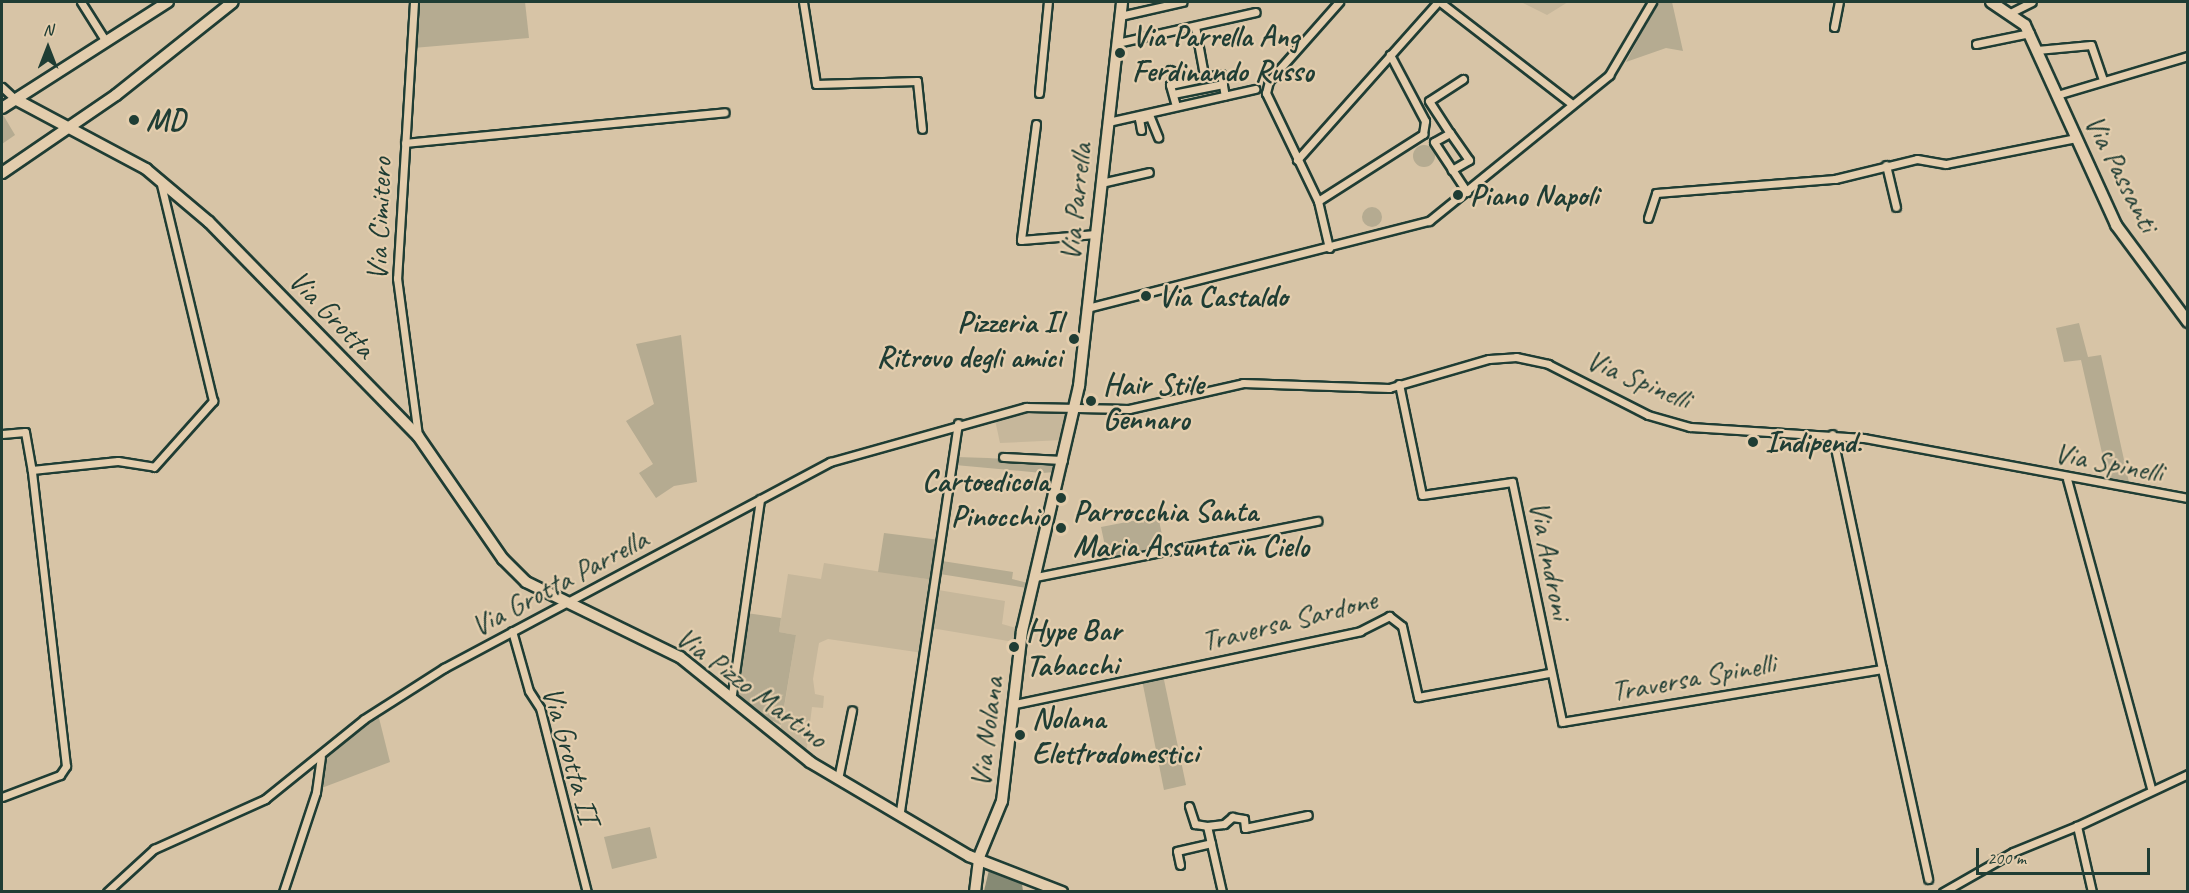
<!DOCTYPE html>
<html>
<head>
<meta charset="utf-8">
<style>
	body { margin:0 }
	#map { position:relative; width:2189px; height:893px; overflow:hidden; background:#d7c4a6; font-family:Caveat,sans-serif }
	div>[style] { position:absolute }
	.built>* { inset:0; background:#c6b79b }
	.green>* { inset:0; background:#b5ab91 }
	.round { border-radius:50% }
	.water>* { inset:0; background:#868a74 }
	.roads { filter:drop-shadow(2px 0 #1f3d34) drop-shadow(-2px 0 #1f3d34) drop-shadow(0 2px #1f3d34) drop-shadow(0 -2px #1f3d34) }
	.street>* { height:7px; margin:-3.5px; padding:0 3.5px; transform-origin:3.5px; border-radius:3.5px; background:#e3cdad }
	.secondary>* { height:10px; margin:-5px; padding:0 5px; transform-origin:5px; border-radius:5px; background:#e3cdad }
	.dots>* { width:16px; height:16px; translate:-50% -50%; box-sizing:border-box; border:3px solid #e3cdad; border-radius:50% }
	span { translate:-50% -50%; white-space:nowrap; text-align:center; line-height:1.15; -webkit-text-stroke:4.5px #e3cdad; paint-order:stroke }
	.poi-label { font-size:30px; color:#1f3d34; font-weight:700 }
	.left { translate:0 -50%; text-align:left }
	.right { translate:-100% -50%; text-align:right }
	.street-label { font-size:30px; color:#1f3d34 }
	.frame { position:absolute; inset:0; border:3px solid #1f3d34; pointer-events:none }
	.north { position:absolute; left:18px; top:18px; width:60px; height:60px; -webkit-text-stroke:4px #e3cdad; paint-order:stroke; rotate:0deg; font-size:16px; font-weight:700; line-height:24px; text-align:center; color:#1f3d34 }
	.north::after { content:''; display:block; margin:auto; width:21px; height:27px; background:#1f3d34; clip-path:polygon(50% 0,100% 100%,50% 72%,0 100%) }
	.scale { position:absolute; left:1976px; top:848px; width:174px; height:27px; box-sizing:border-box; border:3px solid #1f3d34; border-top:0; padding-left:8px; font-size:18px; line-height:21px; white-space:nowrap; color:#1f3d34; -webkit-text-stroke:4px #e3cdad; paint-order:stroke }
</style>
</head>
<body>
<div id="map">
	<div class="built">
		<i style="clip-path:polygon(1521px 2px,1568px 2px,1547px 15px)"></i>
		<i style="clip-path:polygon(1026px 409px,1066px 411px,1063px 440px,1000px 443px,994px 415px)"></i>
		<i style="clip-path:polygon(824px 563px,934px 580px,923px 653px,828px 639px,819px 643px,813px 679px,815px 694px,824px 696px,823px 708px,812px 707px,806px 755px,780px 733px,796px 635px,779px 632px,788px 574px,821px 579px)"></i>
		<i style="clip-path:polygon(938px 590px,1005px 601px,1002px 624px,1016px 628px,1014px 642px,931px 628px)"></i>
	</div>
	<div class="green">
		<i style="clip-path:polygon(415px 2px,525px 2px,529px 38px,413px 48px)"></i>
		<i style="clip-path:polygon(1658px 2px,1672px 2px,1683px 51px,1666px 48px,1626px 62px)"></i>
		<i style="clip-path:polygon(2px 113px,15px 135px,2px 144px)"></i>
		<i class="round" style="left:1413px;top:145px;width:22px;height:22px"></i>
		<i class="round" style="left:1362px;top:207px;width:20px;height:20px"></i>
		<i style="clip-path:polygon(2079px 323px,2088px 357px,2101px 355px,2130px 487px,2109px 484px,2081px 360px,2064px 362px,2056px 328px)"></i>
		<i style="clip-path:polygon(681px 335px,697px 482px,674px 486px,656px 498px,639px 473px,653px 464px,626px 421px,654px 404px,636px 344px)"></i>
		<i style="clip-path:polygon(956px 457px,988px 458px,1058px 462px,1055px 472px,1042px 473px,955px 465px)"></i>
		<i style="clip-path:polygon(1158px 516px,1165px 549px,1108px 560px,1101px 527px)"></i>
		<i style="clip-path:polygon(884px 533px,940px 540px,934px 580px,878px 572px)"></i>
		<i style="clip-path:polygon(942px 561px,1013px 572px,1012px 579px,1028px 583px,1027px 588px,940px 574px)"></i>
		<i style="clip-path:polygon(746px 613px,781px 618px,779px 632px,796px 635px,781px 725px,773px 721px,772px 726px,734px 693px)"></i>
		<i style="clip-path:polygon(1163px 675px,1186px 785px,1164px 790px,1142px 680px)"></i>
		<i style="clip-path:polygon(378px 714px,390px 762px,319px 789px,329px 751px)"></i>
		<i style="clip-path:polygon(650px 827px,657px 858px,612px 869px,604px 837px)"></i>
	</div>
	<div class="water">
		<i style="clip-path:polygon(989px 870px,1022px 884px,1023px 891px,984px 891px)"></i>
	</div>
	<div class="roads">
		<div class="street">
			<i style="left:81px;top:2px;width:45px;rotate:57.7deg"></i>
			<i style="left:414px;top:2px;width:277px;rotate:93.5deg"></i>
			<i style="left:397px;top:278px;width:159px;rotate:82.4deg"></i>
			<i style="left:803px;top:2px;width:83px;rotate:81deg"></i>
			<i style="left:816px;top:84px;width:101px;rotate:-1.7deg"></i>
			<i style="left:917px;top:81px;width:48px;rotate:84.1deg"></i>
			<i style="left:1440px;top:2px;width:167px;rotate:37.7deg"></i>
			<i style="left:2012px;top:12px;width:22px;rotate:-27deg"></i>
			<i style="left:1120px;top:16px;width:64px;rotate:-12.7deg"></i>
			<i style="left:1195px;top:26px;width:50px;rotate:79.6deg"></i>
			<i style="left:1204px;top:75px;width:4px;rotate:166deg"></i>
			<i style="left:1834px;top:27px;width:25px;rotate:-79deg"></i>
			<i style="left:1117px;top:43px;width:142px;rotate:-12.6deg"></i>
			<i style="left:1976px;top:44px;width:55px;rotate:-11.5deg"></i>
			<i style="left:2037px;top:50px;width:54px;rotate:-5.3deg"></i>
			<i style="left:2091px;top:45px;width:36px;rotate:71deg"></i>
			<i style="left:1170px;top:70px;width:21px;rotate:25deg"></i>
			<i style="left:1463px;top:79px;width:40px;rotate:147.1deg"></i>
			<i style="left:1429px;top:101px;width:38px;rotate:57deg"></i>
			<i style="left:1450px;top:133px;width:18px;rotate:151deg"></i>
			<i style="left:1434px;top:142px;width:60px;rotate:56.6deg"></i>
			<i style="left:2px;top:87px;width:18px;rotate:43deg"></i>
			<i style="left:1039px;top:93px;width:91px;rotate:-84.4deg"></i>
			<i style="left:1173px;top:94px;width:51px;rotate:-11.3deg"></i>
			<i style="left:2057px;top:95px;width:137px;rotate:-16.6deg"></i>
			<i style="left:1176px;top:106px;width:22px;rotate:-106deg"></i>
			<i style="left:1170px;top:85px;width:52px;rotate:-12.2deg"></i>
			<i style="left:1221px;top:74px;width:22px;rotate:80deg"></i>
			<i style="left:1150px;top:117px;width:22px;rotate:68deg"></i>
			<i style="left:1108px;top:122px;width:151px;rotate:-12.7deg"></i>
			<i style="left:1036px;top:124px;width:117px;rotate:97.4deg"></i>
			<i style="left:1021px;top:240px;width:75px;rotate:-4.6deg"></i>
			<i style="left:1141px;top:130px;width:11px;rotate:-100deg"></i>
			<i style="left:1139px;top:119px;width:9px;rotate:-13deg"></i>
			<i style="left:1450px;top:133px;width:33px;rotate:55deg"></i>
			<i style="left:1469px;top:160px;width:20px;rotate:150deg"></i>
			<i style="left:405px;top:143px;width:321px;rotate:-5.5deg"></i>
			<i style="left:1297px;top:160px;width:212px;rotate:-48.3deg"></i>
			<i style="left:1886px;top:165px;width:43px;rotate:76.6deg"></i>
			<i style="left:1101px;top:183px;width:49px;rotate:-12.9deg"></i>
			<i style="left:1318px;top:201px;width:125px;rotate:-32.5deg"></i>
			<i style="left:1423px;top:134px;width:13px;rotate:-81deg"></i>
			<i style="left:1425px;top:121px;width:75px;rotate:-117.9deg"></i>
			<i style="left:1648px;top:218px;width:26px;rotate:-72deg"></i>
			<i style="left:1656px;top:193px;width:180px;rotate:-4.5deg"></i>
			<i style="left:1835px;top:179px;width:84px;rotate:-13.7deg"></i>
			<i style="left:1917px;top:159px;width:29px;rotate:10deg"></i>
			<i style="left:1946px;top:164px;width:133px;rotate:-11.3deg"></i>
			<i style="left:1329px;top:248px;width:48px;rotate:-103.2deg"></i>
			<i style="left:1318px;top:201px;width:120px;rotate:-115.7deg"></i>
			<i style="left:1266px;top:93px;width:12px;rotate:-76deg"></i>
			<i style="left:1269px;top:81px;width:106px;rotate:-48.5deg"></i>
			<i style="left:1087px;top:308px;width:353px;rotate:-14.3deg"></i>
			<i style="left:1429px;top:221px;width:232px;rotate:-39deg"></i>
			<i style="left:1609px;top:75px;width:85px;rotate:-59.5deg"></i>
			<i style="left:1399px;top:384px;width:113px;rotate:78.3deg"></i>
			<i style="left:1422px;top:495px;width:91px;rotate:-8.2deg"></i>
			<i style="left:1512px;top:482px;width:245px;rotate:78.2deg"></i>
			<i style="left:1562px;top:722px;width:324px;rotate:-9.4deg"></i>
			<i style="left:1882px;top:669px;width:240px;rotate:-102deg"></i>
			<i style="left:2px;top:434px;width:23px;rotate:-5deg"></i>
			<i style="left:25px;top:432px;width:39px;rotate:80deg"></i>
			<i style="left:32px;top:470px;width:86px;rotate:-6deg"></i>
			<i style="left:118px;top:461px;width:36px;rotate:9deg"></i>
			<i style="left:154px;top:467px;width:89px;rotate:-48.2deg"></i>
			<i style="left:213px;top:401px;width:226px;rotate:-103.5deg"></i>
			<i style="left:1003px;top:457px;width:60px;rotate:2.9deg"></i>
			<i style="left:2067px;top:479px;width:320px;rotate:74.8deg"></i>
			<i style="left:1036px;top:577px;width:287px;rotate:-11.3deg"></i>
			<i style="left:512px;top:631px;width:62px;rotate:74.2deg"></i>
			<i style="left:529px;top:691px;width:20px;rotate:57deg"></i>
			<i style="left:540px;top:708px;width:190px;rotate:75.7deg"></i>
			<i style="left:1882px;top:669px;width:215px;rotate:77.6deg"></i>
			<i style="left:732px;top:694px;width:197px;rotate:-81.8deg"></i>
			<i style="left:1015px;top:704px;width:353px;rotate:-11.9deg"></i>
			<i style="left:1360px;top:631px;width:33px;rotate:-27deg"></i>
			<i style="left:1389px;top:616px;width:16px;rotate:38deg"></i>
			<i style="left:1402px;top:626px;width:73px;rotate:77.3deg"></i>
			<i style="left:1418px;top:697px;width:133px;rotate:-10.4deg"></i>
			<i style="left:838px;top:779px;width:70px;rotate:-78.5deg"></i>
			<i style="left:2px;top:797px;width:62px;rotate:-20.8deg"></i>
			<i style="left:60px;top:775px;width:11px;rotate:-56deg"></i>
			<i style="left:66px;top:766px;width:298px;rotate:-96.6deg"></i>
			<i style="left:1189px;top:806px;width:19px;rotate:72deg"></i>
			<i style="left:1195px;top:824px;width:12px;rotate:9deg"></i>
			<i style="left:1207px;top:826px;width:68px;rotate:77.2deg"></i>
			<i style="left:900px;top:811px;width:392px;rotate:-81.5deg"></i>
			<i style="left:1207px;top:826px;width:17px;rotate:-7deg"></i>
			<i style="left:1224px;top:824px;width:11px;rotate:-41deg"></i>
			<i style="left:1232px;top:817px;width:12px;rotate:9deg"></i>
			<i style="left:1244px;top:819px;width:9px;rotate:84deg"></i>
			<i style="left:1245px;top:828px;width:64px;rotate:-11.7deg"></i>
			<i style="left:1180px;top:865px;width:14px;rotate:-102deg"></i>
			<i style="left:1177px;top:851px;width:35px;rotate:-13deg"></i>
			<i style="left:107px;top:892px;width:64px;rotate:-42.5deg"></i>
			<i style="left:154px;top:849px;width:122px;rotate:-24.2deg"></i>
			<i style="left:265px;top:799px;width:127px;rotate:-38.9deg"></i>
			<i style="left:364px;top:719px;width:95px;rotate:-32.5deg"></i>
			<i style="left:444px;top:668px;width:438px;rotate:-28.1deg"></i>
			<i style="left:830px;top:462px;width:204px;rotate:-15.7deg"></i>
			<i style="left:1026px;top:407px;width:103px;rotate:1.1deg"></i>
			<i style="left:1129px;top:409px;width:117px;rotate:-12.8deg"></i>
			<i style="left:1243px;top:383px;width:146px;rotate:2deg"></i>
			<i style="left:1389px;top:388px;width:104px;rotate:-16.2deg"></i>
			<i style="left:1489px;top:359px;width:27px;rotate:-4deg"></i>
			<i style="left:1516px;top:357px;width:33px;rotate:12deg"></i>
			<i style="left:1548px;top:364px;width:112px;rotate:27deg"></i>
			<i style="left:1648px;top:415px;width:44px;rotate:15.9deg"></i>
			<i style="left:1690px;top:427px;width:174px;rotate:3.6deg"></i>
			<i style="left:1864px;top:438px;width:330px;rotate:10.5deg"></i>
			<i style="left:283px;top:892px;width:105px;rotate:-71.7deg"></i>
			<i style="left:316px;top:792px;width:35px;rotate:-82deg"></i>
			<i style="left:1943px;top:892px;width:81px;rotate:-29.7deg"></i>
			<i style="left:2013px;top:852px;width:69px;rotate:-22.1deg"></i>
			<i style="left:2092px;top:892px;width:68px;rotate:-102.8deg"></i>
			<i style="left:2077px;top:826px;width:123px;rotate:-25.1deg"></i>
		</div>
		<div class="secondary">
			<i style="left:1991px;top:2px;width:41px;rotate:34.1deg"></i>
			<i style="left:2025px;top:25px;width:220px;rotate:65.5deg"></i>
			<i style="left:2116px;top:225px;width:121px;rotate:53.4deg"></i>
			<i style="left:15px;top:99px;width:149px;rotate:28.1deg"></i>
			<i style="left:146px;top:169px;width:82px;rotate:40.1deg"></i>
			<i style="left:209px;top:222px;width:299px;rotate:45.7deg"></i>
			<i style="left:418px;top:436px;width:150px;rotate:55.4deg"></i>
			<i style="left:503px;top:559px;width:33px;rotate:45deg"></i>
			<i style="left:526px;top:582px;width:171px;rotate:26deg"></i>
			<i style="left:680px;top:657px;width:167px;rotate:38.9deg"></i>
			<i style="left:810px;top:762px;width:185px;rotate:30.6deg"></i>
			<i style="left:969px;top:856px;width:100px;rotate:21.2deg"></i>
			<i style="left:2px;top:108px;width:197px;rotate:-32.6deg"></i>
			<i style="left:2px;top:173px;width:138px;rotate:-34.4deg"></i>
			<i style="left:116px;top:95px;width:149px;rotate:-38.5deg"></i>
			<i style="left:975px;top:892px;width:35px;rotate:-83deg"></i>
			<i style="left:979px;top:857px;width:61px;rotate:-67.7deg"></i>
			<i style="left:1002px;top:801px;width:171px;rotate:-83.3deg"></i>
			<i style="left:1022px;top:631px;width:252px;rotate:-76.9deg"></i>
			<i style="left:1079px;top:386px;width:386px;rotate:-83.6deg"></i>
		</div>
	</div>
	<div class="dots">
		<i style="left:1120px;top:53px;background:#1f3d34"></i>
		<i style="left:134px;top:120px;background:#1f3d34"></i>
		<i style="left:1458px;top:195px;background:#1f3d34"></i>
		<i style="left:1146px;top:296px;background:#1f3d34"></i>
		<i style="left:1074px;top:339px;background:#1f3d34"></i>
		<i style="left:1091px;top:401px;background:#1f3d34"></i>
		<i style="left:1753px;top:442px;background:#1f3d34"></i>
		<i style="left:1061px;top:498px;background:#1f3d34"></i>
		<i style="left:1061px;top:528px;background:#1f3d34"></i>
		<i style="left:1014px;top:647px;background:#1f3d34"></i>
		<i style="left:1020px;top:735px;background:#1f3d34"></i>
	</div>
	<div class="poi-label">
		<span class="left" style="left:1132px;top:53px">Via Parrella Ang<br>Ferdinando Russo</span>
		<span class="left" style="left:146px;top:120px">MD</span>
		<span class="left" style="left:1470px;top:195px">Piano Napoli</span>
		<span class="left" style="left:1158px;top:296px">Via Castaldo</span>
		<span class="right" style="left:1062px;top:339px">Pizzeria Il<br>Ritrovo degli amici</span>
		<span class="left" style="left:1103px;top:401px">Hair Stile<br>Gennaro</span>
		<span class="left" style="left:1765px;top:442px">Indipend.</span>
		<span class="right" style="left:1049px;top:498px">Cartoedicola<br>Pinocchio</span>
		<span class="left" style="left:1073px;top:528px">Parrocchia Santa<br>Maria Assunta in Cielo</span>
		<span class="left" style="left:1026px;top:647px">Hype Bar<br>Tabacchi</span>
		<span class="left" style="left:1032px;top:735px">Nolana<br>Elettrodomestici</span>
	</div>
	<div class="street-label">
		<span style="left:2122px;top:173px;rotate:63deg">Via Passanti</span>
		<span style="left:1075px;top:202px;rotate:-84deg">Via Parrella</span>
		<span style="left:379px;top:219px;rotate:-88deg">Via Cimitero</span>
		<span style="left:332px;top:314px;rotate:46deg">Via Grotta</span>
		<span style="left:1639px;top:379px;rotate:23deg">Via Spinelli</span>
		<span style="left:2109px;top:462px;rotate:11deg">Via Spinelli</span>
		<span style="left:1551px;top:560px;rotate:79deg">Via Androni</span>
		<span style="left:559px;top:582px;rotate:-28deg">Via Grotta Parrella</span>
		<span style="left:1289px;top:620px;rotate:-14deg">Traversa Sardone</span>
		<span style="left:1693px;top:677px;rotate:-10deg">Traversa Spinelli</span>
		<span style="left:752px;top:687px;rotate:37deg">Via Pizzo Martino</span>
		<span style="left:986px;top:732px;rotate:-83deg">Via Nolana</span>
		<span style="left:571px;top:755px;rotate:74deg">Via Grotta II</span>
	</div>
	<div class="frame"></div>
	<div class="north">N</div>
	<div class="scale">200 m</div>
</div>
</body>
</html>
